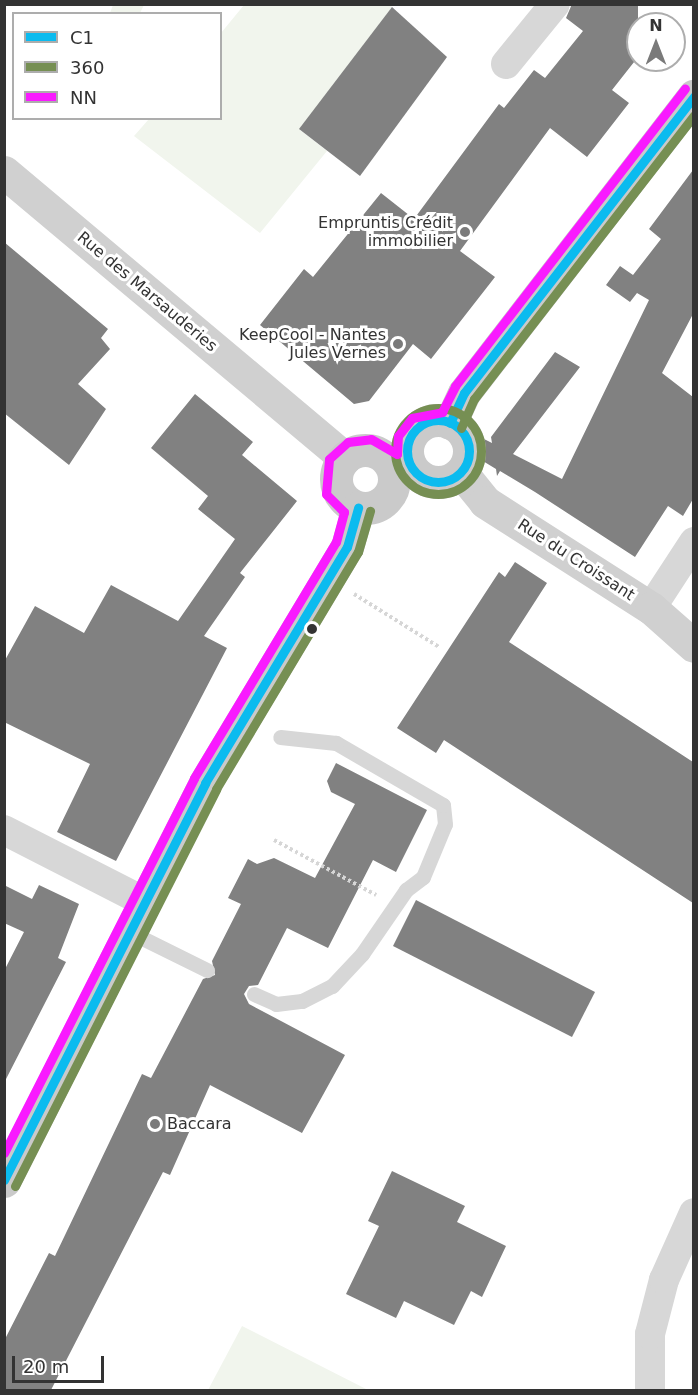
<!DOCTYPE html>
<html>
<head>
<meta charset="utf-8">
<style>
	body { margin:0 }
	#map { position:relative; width:698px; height:1395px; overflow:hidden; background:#fff; font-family:"DejaVu Sans",sans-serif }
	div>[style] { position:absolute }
	.green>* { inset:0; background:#f1f5ed }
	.building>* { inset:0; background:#818181 }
	.path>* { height:4px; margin-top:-2px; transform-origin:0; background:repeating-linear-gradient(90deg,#d6d6d6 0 3px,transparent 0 6px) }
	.lane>* { height:15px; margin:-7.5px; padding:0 7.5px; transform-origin:7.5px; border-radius:7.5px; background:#d7d7d7 }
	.street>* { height:30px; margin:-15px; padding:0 15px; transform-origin:15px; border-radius:15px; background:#d7d7d7 }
	.secondary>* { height:33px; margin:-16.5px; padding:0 16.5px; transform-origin:16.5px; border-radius:16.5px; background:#d0d0d0 }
	.primary>* { height:33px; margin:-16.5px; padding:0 16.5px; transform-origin:16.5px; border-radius:16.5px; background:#cacaca }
	.primary>.ring { margin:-16.5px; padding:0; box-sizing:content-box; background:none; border:33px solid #cacaca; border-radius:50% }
	.bus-1>* { height:9px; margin:-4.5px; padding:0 4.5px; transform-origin:4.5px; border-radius:4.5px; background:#0bbbef }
	.bus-1>.ring { margin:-4.5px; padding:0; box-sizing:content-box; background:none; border:9px solid #0bbbef; border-radius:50% }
	.bus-2>* { height:9px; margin:-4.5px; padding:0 4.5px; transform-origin:4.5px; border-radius:4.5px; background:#768f53 }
	.bus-2>.ring { margin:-4.5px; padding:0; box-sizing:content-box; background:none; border:9px solid #768f53; border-radius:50% }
	.bus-3>* { height:9px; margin:-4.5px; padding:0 4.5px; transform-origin:4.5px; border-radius:4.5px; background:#f91aff }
	.dots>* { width:16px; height:16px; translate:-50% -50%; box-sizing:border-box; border:3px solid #fff; border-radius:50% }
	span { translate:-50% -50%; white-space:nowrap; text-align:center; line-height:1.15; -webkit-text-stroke:6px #fff; paint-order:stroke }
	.poi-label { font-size:16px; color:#333 }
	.right { translate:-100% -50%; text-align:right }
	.left { translate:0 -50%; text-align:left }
	.street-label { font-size:16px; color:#333 }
	.frame { position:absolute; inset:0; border:6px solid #333; pointer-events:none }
	.legend { position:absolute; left:12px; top:12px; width:210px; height:108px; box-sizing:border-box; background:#fff; border:2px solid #adadad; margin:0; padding:8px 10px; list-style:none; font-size:18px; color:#333 }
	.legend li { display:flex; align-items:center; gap:12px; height:30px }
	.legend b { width:30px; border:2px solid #adadad }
	.north { position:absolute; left:626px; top:12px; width:60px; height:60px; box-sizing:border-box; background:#fff; border:2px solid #adadad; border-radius:50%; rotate:0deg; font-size:16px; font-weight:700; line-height:24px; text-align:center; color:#333 }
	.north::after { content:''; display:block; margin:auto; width:21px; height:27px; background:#7a7a7a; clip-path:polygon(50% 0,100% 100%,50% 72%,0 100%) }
	.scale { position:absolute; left:12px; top:1356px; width:92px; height:27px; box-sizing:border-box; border:3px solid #333; border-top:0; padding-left:8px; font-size:18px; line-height:21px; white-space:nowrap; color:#333; -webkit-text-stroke:4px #fff; paint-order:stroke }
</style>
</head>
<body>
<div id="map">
	<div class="green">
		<i style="clip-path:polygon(389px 4px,392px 7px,300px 130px,327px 151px,260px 233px,134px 136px,149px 119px,220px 118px,221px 33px,244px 5px)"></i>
		<i style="clip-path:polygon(113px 5px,113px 4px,144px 5px,140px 13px,110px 13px)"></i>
		<i style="clip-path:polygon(242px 1326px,368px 1390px,208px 1390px)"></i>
	</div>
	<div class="building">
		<i style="clip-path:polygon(572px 4px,638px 4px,638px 57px,612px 90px,629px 103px,587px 157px,550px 128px,460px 251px,495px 277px,431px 359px,413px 344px,369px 401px,354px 404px,260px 325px,304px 269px,313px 277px,381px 193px,414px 219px,499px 104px,504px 108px,534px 70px,545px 78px,583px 31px,566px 18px)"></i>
		<i style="clip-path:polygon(392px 7px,447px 57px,360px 176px,299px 129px)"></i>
		<i style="clip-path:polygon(693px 170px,693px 314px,662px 373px,693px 397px,693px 499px,683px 516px,668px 506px,635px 557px,535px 492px,500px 471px,497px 476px,496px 469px,473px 455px,482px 438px,492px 443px,491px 437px,555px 352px,580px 367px,513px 454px,562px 479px,649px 300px,637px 293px,630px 302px,606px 285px,620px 266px,633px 275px,661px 239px,649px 229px)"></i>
		<i style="clip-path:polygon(4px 242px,108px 329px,101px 338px,110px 349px,78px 384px,106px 409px,69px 465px,4px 413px)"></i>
		<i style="clip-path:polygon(195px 394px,253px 442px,242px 455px,297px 501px,240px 573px,245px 577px,204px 636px,227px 648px,116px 861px,57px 832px,90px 764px,4px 722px,4px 662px,35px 606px,84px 633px,111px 585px,178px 621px,235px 539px,198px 509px,208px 496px,151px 448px)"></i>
		<i style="clip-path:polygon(515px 562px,547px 583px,509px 642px,693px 762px,693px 903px,444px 740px,436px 753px,397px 728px,499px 572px,505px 577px)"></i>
		<i style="clip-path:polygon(336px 763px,427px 810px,396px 872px,373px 860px,328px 948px,287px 928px,258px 985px,249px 986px,244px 994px,249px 1004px,345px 1055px,302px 1133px,210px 1085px,170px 1175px,163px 1172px,51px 1390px,4px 1390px,4px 1341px,49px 1253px,55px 1256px,142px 1074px,151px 1078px,203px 979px,215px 975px,212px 961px,241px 904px,228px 898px,248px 859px,257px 864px,274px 858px,315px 878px,355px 804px,331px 792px,327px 781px)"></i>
		<i style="clip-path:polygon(4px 885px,32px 899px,39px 885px,79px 904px,58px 958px,66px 962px,4px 1083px,4px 971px,24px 932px,4px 923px)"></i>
		<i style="clip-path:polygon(416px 900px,595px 992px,572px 1037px,393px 946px)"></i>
		<i style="clip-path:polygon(392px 1171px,465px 1206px,457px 1222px,506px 1246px,482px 1297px,471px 1291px,454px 1325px,404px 1301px,396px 1318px,346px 1294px,379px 1226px,368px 1221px)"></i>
	</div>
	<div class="path">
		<i style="left:354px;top:594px;width:100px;rotate:31.9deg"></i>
		<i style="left:274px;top:840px;width:116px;rotate:28.3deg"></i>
	</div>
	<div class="lane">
		<i style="left:130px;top:932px;width:86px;rotate:26.3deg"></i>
		<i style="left:254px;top:994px;width:24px;rotate:24deg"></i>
		<i style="left:276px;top:1004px;width:26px;rotate:-7deg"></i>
		<i style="left:302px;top:1001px;width:34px;rotate:-27deg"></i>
		<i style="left:332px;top:986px;width:44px;rotate:-46.8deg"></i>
		<i style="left:362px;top:954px;width:78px;rotate:-55.5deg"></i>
		<i style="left:406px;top:890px;width:21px;rotate:-37deg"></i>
		<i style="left:423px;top:877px;width:57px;rotate:-67.5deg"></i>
		<i style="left:445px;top:824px;width:19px;rotate:-96deg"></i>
		<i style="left:443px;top:805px;width:124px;rotate:-149.9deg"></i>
		<i style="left:336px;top:743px;width:56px;rotate:-173.9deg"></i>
	</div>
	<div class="street">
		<i style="left:506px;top:64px;width:77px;rotate:-50.8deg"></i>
		<i style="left:651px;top:608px;width:79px;rotate:-56.9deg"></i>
		<i style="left:4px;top:830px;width:158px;rotate:27.1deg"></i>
		<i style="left:650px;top:1390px;width:56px;rotate:-90deg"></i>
		<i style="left:650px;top:1334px;width:56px;rotate:-75.5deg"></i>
		<i style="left:664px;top:1280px;width:73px;rotate:-65.9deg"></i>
	</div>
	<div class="secondary">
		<i style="left:4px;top:172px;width:445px;rotate:40deg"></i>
		<i style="left:461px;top:472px;width:38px;rotate:51deg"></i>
		<i style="left:485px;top:502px;width:197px;rotate:32.6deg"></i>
		<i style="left:651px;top:608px;width:57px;rotate:41.5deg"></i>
	</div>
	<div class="primary">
		<i class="ring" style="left:407px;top:420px;width:29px;height:29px"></i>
		<i style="left:450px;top:423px;width:33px;rotate:-65deg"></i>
		<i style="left:464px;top:393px;width:376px;rotate:-52.3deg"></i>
		<i class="ring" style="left:336px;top:450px;width:25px;height:25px"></i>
		<i style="left:4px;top:1181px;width:446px;rotate:-63.2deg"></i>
		<i style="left:205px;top:783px;width:275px;rotate:-59deg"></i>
		<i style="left:347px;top:547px;width:41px;rotate:-74.2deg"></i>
	</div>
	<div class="bus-1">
		<i class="ring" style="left:407px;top:420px;width:53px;height:53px"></i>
		<i style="left:450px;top:423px;width:33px;rotate:-65deg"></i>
		<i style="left:464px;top:393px;width:376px;rotate:-52.2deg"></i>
		<i style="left:4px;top:1180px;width:445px;rotate:-63.1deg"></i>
		<i style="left:205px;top:783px;width:275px;rotate:-59deg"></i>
		<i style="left:347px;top:547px;width:41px;rotate:-74.2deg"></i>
	</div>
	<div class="bus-2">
		<i class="ring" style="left:395px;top:408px;width:77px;height:77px"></i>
		<i style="left:461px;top:428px;width:32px;rotate:-66deg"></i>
		<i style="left:474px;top:399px;width:359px;rotate:-52.2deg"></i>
		<i style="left:15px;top:1186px;width:445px;rotate:-63.1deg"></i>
		<i style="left:216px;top:789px;width:276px;rotate:-59.1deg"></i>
		<i style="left:358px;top:552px;width:43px;rotate:-73.7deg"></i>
	</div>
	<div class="bus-3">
		<i style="left:4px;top:1153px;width:420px;rotate:-63.1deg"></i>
		<i style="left:194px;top:778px;width:275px;rotate:-59deg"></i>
		<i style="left:336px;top:542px;width:31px;rotate:-75deg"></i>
		<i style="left:344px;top:512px;width:25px;rotate:-135deg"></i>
		<i style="left:326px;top:494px;width:35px;rotate:-85deg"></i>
		<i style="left:329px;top:459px;width:25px;rotate:-42deg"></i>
		<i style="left:348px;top:442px;width:23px;rotate:-7deg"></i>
		<i style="left:371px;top:439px;width:30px;rotate:30deg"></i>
		<i style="left:397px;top:454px;width:18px;rotate:-87deg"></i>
		<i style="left:398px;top:436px;width:23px;rotate:-52deg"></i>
		<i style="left:412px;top:418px;width:31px;rotate:-11deg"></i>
		<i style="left:442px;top:412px;width:29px;rotate:-63deg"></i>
		<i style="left:455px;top:386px;width:376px;rotate:-52.3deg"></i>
	</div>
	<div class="dots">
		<i style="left:465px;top:232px;background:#7a7a7a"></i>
		<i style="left:398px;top:344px;background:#7a7a7a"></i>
		<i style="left:312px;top:629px;background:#333"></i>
		<i style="left:155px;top:1124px;background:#7a7a7a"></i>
	</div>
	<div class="poi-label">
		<span class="right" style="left:453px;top:232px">Empruntis Crédit<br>immobilier</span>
		<span class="right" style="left:386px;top:344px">KeepCool - Nantes<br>Jules Vernes</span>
		<span class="left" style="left:167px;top:1124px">Baccara</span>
	</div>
	<div class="street-label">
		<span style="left:147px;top:292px;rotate:40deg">Rue des Marsauderies</span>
		<span style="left:576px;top:560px;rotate:33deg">Rue du Croissant</span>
	</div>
	<div class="frame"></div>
	<ul class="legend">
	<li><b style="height:8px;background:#0bbbef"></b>C1</li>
	<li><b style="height:8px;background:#768f53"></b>360</li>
	<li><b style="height:8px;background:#f91aff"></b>NN</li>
	</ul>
	<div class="north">N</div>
	<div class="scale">20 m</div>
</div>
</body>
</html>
